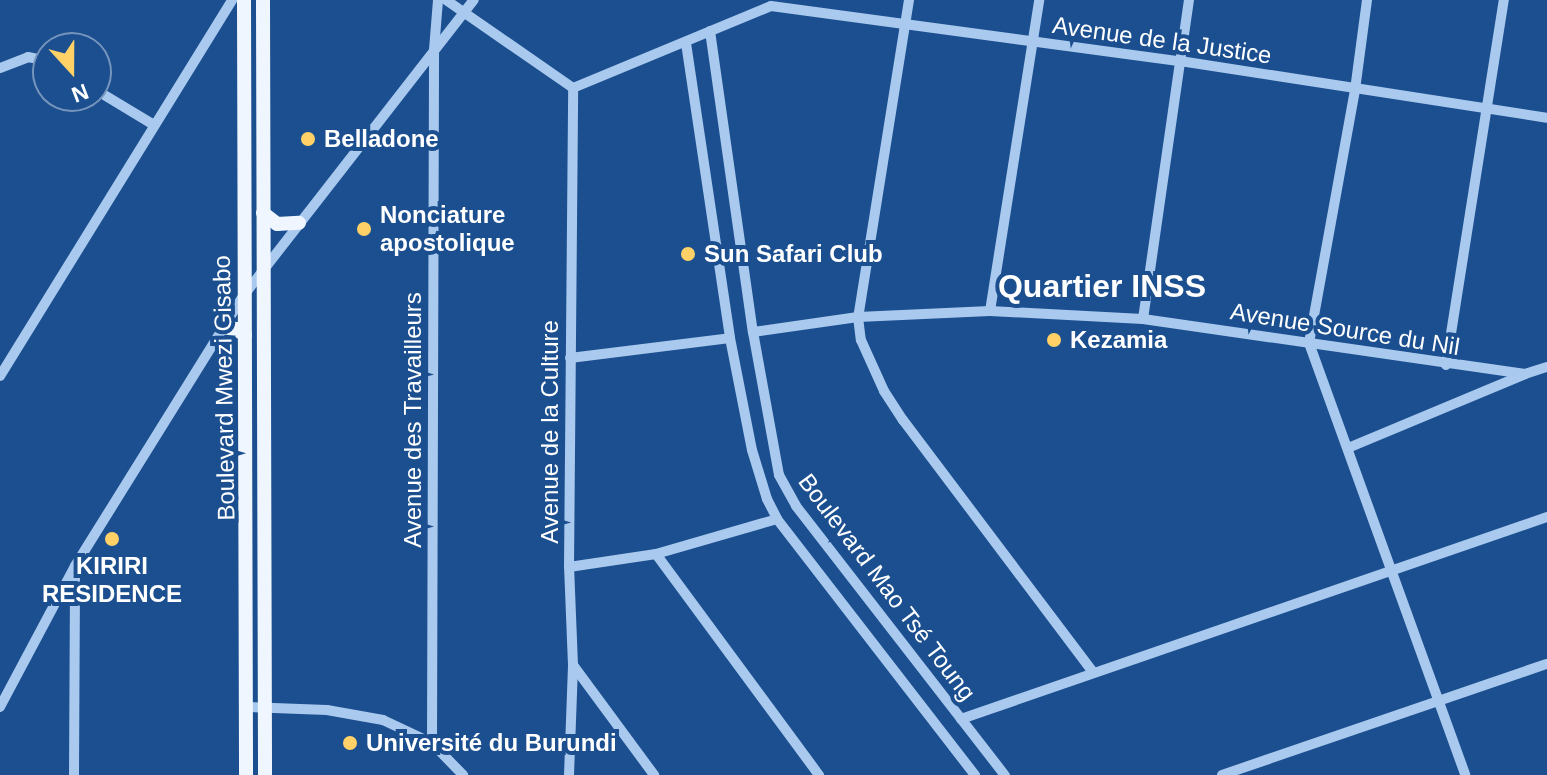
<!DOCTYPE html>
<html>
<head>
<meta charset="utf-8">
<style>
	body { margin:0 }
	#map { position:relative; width:1547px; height:775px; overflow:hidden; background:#1b4f8f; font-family:Arial,sans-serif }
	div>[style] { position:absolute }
	.minor>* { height:10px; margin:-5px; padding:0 5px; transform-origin:5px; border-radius:5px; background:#a9c9ee }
	.major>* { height:14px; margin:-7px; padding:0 7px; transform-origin:7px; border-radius:7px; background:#f0f6ff }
	.dots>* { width:22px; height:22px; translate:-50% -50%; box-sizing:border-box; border:4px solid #1b4f8f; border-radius:50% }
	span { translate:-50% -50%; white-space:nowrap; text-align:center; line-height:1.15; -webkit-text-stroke:8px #1b4f8f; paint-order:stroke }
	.street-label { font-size:24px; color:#fff }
	.poi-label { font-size:24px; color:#fff; font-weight:700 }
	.left { translate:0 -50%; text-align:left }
	.district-label { font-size:32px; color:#fff; font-weight:700 }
	.north { position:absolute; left:32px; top:32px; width:80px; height:80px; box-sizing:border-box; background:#1b4f8f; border:2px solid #7695bc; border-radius:50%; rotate:159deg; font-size:22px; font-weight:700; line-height:32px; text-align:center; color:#fff }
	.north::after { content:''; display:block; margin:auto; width:28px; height:36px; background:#ffd166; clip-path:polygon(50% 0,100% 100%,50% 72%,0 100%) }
</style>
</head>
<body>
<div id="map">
	<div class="minor">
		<i style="left:446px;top:0;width:155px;rotate:34.7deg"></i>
		<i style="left:573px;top:88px;width:214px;rotate:-22.5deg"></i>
		<i style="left:909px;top:0;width:321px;rotate:99.1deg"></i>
		<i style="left:858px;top:317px;width:23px;rotate:83deg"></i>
		<i style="left:861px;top:340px;width:56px;rotate:65.7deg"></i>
		<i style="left:884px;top:391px;width:35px;rotate:57deg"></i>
		<i style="left:903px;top:420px;width:316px;rotate:53deg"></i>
		<i style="left:1367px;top:0;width:91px;rotate:97.6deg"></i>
		<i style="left:1355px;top:90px;width:257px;rotate:100.3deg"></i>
		<i style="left:1309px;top:343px;width:459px;rotate:70.1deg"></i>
		<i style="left:771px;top:6px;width:413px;rotate:7.7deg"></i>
		<i style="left:1180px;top:61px;width:371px;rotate:8.8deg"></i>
		<i style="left:710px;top:31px;width:304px;rotate:81.9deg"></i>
		<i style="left:753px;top:332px;width:145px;rotate:79.7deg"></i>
		<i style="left:779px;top:475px;width:35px;rotate:61deg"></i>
		<i style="left:796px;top:506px;width:341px;rotate:52.2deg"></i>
		<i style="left:686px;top:43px;width:298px;rotate:81.5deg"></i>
		<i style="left:730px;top:338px;width:114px;rotate:78.9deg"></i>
		<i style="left:752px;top:450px;width:51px;rotate:73deg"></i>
		<i style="left:767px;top:499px;width:22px;rotate:63deg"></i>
		<i style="left:777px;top:519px;width:324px;rotate:52.3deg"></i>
		<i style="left:0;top:68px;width:30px;rotate:-21deg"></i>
		<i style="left:28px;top:57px;width:20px;rotate:11deg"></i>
		<i style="left:96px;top:90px;width:68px;rotate:31.1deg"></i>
		<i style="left:990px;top:311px;width:315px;rotate:-81deg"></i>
		<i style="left:1143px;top:319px;width:322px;rotate:-81.8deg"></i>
		<i style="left:753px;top:332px;width:106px;rotate:-8.1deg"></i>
		<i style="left:858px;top:317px;width:132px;rotate:-2.6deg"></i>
		<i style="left:990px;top:311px;width:153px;rotate:3deg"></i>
		<i style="left:1143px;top:319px;width:386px;rotate:8.2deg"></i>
		<i style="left:1525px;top:374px;width:23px;rotate:-18deg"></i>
		<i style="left:570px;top:358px;width:161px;rotate:-7.1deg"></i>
		<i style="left:1446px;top:365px;width:370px;rotate:-81deg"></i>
		<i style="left:0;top:376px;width:442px;rotate:-58.3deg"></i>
		<i style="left:1348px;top:448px;width:190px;rotate:-22.6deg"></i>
		<i style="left:656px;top:554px;width:275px;rotate:53.6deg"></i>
		<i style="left:569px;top:567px;width:88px;rotate:-8.5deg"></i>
		<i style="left:656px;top:554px;width:126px;rotate:-16.1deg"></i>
		<i style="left:573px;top:665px;width:137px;rotate:53.6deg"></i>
		<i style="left:0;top:707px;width:160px;rotate:-62deg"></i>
		<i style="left:75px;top:566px;width:319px;rotate:-58.1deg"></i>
		<i style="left:244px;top:295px;width:374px;rotate:-52.1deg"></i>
		<i style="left:246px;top:707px;width:81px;rotate:2.1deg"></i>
		<i style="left:327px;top:710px;width:57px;rotate:10.1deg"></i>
		<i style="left:383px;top:720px;width:54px;rotate:25.1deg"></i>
		<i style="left:432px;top:743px;width:45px;rotate:45.9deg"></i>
		<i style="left:961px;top:719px;width:620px;rotate:-19.02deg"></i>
		<i style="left:432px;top:743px;width:693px;rotate:-89.83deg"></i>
		<i style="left:434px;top:50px;width:50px;rotate:-85.4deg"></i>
		<i style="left:74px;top:775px;width:206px;rotate:-89.7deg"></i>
		<i style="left:569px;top:775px;width:110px;rotate:-87.9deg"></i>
		<i style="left:573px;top:665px;width:98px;rotate:-92.3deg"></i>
		<i style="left:569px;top:567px;width:479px;rotate:-89.5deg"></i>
		<i style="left:1222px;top:775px;width:343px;rotate:-18.9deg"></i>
	</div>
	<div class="major">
		<i style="left:244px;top:0;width:775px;rotate:89.85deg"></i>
		<i style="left:263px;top:0;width:775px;rotate:89.85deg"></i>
		<i style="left:263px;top:213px;width:18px;rotate:38deg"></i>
		<i style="left:277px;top:224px;width:22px;rotate:-3deg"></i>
		<i style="left:223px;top:327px;width:13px;rotate:9deg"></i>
		<i style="left:236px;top:329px;width:11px;rotate:34deg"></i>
	</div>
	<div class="dots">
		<i style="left:308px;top:139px;background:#ffd166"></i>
		<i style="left:364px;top:229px;background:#ffd166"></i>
		<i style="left:688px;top:254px;background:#ffd166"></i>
		<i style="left:1054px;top:340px;background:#ffd166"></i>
		<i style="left:112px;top:539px;background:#ffd166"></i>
		<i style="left:350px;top:743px;background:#ffd166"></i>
	</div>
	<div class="street-label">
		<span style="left:1162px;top:40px;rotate:8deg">Avenue de la Justice</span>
		<span style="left:1345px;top:329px;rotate:9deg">Avenue Source du Nil</span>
		<span style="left:224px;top:388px;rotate:-91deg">Boulevard Mwezi Gisabo</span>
		<span style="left:413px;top:420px;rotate:-90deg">Avenue des Travailleurs</span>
		<span style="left:550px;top:432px;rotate:-90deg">Avenue de la Culture</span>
		<span style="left:887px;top:587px;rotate:53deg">Boulevard Mao Tsé Toung</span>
	</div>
	<div class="poi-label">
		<span class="left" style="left:324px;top:139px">Belladone</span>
		<span class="left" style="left:380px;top:229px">Nonciature<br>apostolique</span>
		<span class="left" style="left:704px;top:254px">Sun Safari Club</span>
		<span class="left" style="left:1070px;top:340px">Kezamia</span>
		<span style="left:112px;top:580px">KIRIRI<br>RESIDENCE</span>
		<span class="left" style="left:366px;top:743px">Université du Burundi</span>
	</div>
	<div class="district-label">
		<span style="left:1102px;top:286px">Quartier INSS</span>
	</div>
	<div class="north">N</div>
</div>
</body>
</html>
